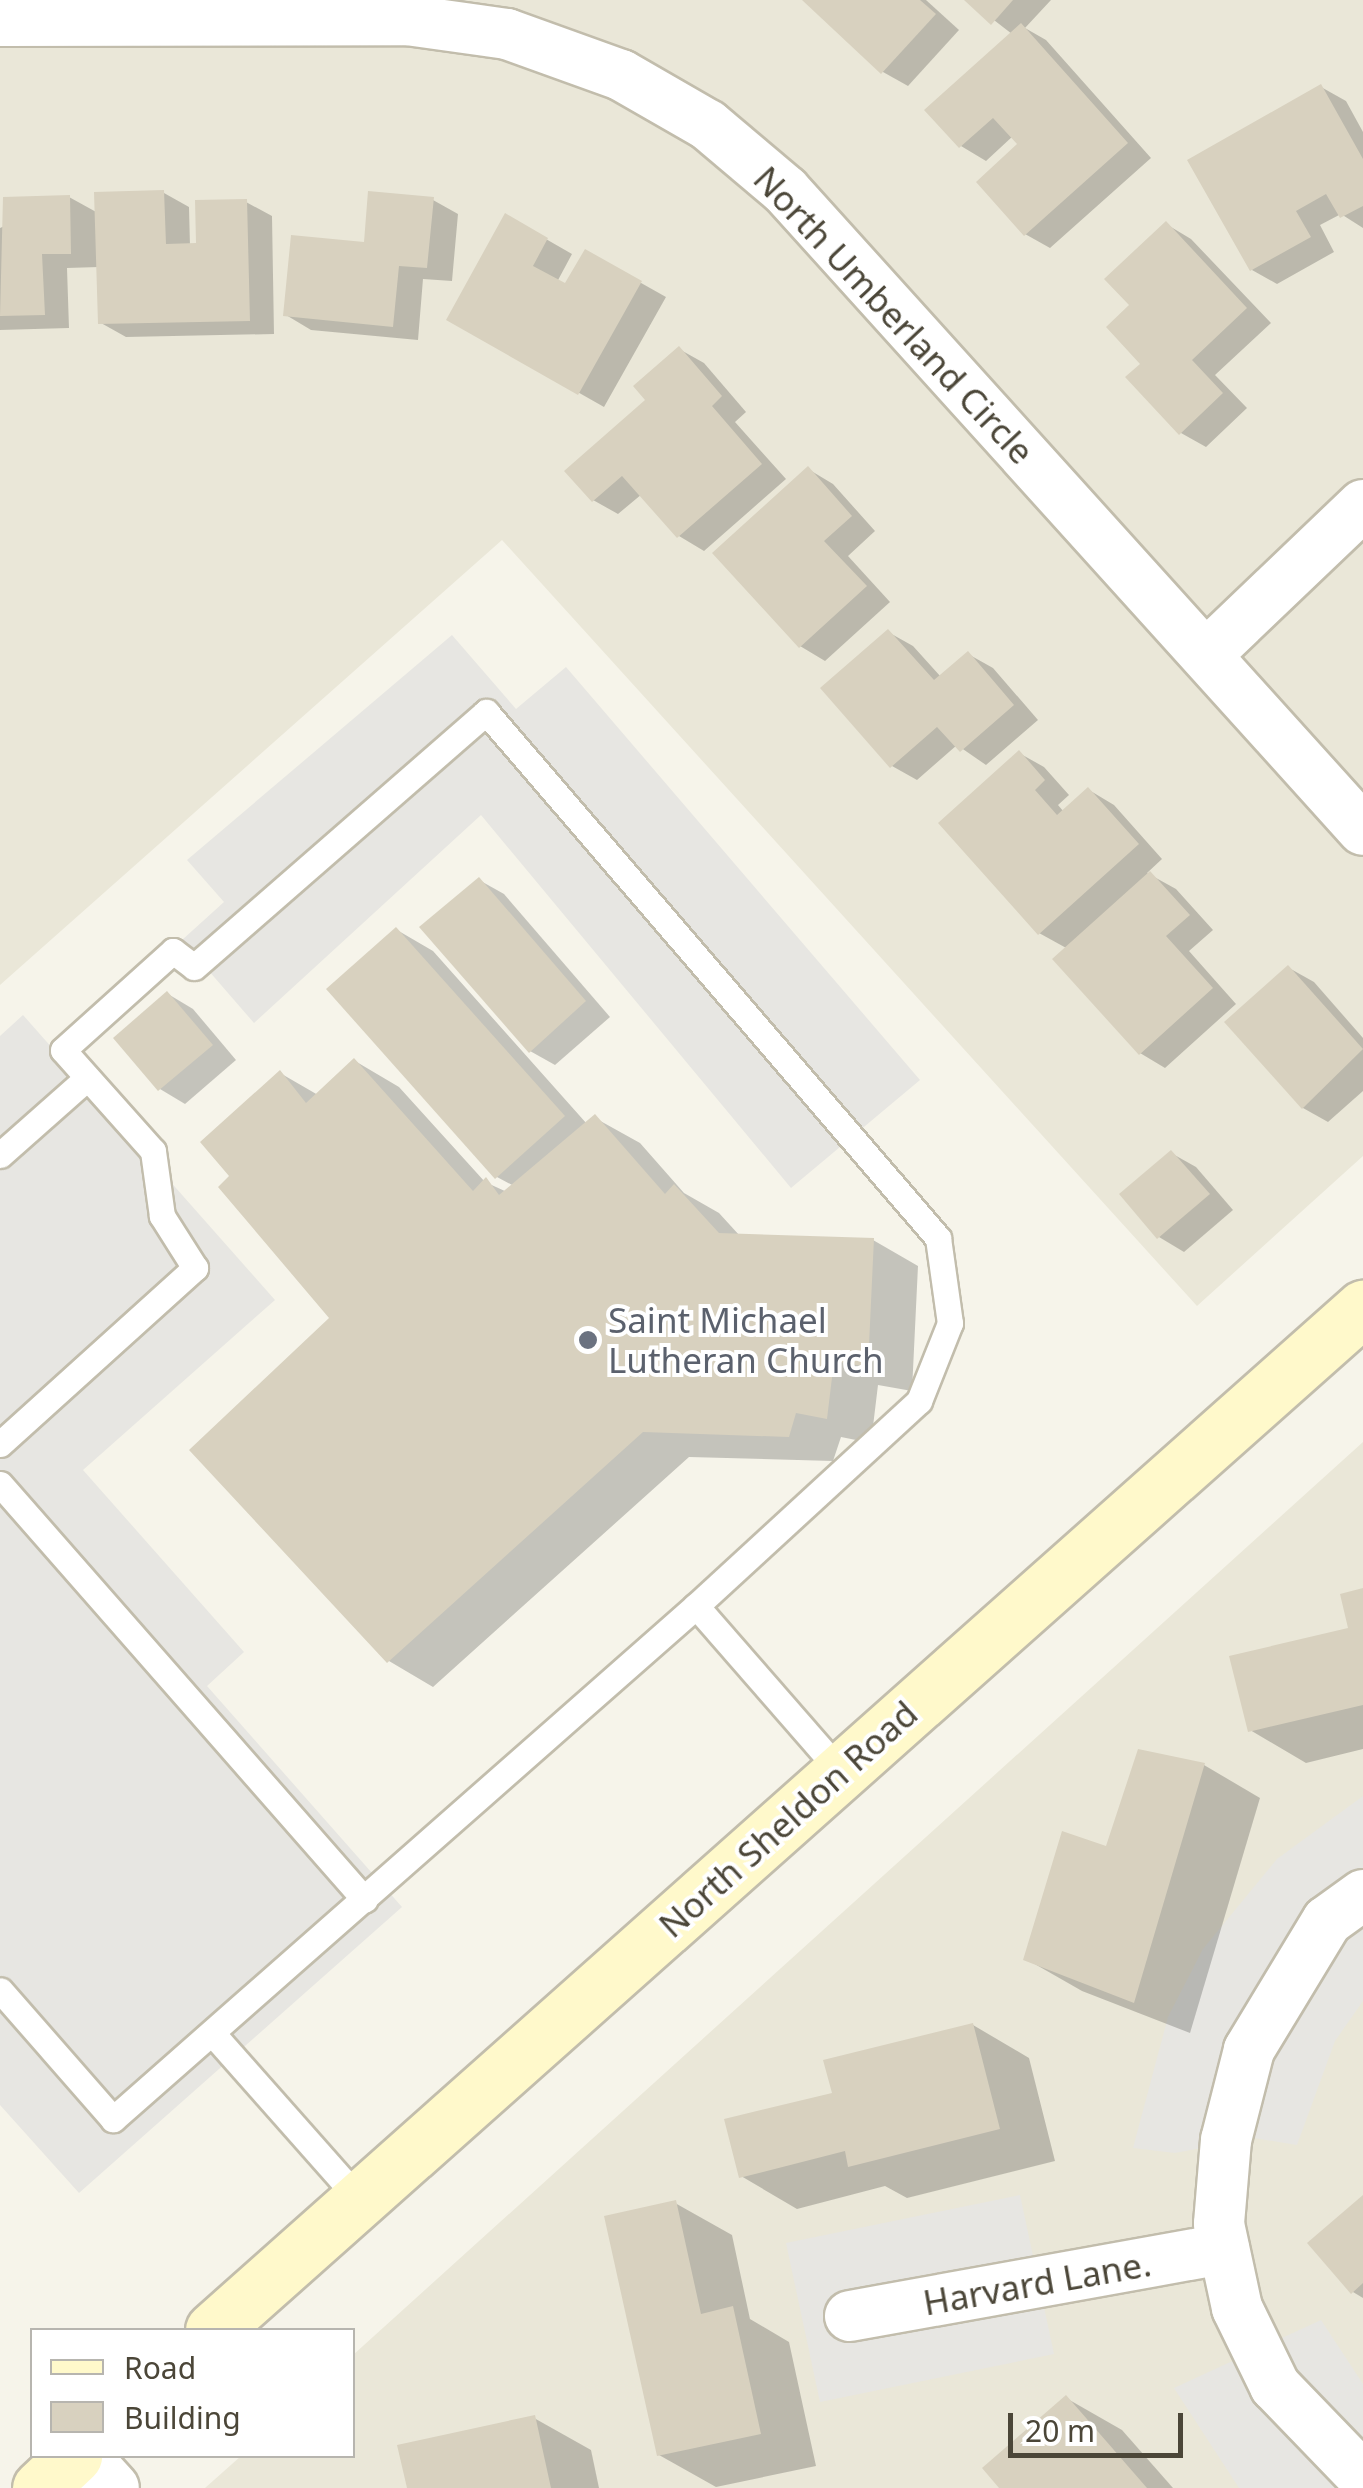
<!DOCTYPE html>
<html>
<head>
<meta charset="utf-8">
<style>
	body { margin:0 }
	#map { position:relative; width:1363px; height:2488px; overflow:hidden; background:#f6f4ea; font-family:"Noto Sans",sans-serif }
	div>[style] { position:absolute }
	.residential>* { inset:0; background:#eae7d8 }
	.parking>* { inset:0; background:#e7e6e2 }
	.shadow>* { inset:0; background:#0003 }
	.building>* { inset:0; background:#d8d1bf }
	.roads { filter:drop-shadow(2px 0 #c2bdac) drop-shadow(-2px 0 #c2bdac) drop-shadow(0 2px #c2bdac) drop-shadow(0 -2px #c2bdac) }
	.lane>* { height:25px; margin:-12.5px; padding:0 12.5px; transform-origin:12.5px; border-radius:12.5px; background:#fff }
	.street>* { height:50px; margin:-25px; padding:0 25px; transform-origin:25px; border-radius:25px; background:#fff }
	.secondary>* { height:55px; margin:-27.5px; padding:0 27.5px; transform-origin:27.5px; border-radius:27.5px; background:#fff9cb }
	.dots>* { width:28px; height:28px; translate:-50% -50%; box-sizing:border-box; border:5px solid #fff; border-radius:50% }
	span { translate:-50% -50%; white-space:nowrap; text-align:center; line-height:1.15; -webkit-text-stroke:8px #fff; paint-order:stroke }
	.street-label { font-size:35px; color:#4b4638 }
	.worship-label { font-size:35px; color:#5b616d }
	.left { translate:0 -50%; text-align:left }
	.legend { position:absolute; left:30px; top:2328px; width:325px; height:130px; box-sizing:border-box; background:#fff; border:2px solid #b7b5af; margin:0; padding:12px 18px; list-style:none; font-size:30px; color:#4b4638 }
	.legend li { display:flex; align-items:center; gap:20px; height:50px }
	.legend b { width:50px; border:2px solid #b7b5af }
	.scale { position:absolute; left:1008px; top:2413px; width:175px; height:45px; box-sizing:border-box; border:5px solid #4b4638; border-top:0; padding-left:12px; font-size:30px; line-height:35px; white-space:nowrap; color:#4b4638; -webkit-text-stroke:8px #fff; paint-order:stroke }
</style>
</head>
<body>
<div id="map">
	<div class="residential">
		<i style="clip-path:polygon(0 0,1363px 0,1363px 1156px,1197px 1306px,502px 540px,0 985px)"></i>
		<i style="clip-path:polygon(1363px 1442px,1363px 2488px,205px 2488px,241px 2456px,352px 2456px,353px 2355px)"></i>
	</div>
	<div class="parking">
		<i style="clip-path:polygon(452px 635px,516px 709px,566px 667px,920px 1080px,791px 1188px,481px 815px,254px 1023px,182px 940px,224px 902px,187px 860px)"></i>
		<i style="clip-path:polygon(23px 1015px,275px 1300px,83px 1470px,244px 1652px,207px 1686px,402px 1907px,79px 2193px,0 2105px,0 1036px)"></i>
		<i style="clip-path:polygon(1363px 1796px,1363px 2001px,1335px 2041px,1297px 2145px,1254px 2138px,1175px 2153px,1133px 2148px,1168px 2017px,1203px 1949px,1277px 1859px)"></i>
		<i style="clip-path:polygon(1020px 2195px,1054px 2354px,820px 2402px,786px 2243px)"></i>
		<i style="clip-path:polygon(1321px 2320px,1363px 2384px,1363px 2488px,1239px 2488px,1174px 2388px)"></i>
	</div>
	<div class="shadow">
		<i style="clip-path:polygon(806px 0,926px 0,959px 30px,908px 86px,883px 72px)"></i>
		<i style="clip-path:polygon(968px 0,1051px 0,1025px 28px,1046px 40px,1151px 158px,1050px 248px,1025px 234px,1020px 144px,1013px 136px,986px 161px,961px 146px,1012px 34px)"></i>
		<i style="clip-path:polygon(1321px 87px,1346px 101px,1363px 132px,1363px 228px,1341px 214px,1320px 225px,1334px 252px,1277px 284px,1252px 270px)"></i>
		<i style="clip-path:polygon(164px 193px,189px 207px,190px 246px,199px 245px,246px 202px,272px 216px,274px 334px,126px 337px,101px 323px,99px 267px,67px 268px,69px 328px,0 330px,0 228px,69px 197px,98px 213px)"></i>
		<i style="clip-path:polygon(433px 200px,458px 214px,452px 281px,423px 279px,418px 340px,311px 330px,286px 315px)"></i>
		<i style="clip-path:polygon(506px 216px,572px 254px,557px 282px,566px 287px,586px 252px,666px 297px,604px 407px,449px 319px)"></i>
		<i style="clip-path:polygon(1166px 224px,1191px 239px,1271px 323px,1215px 375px,1247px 408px,1206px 447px,1181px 433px,1133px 306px)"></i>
		<i style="clip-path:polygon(679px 349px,704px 363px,746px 412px,735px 422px,786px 479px,704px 551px,679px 536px,642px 494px,618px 514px,593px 500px)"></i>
		<i style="clip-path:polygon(808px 469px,833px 484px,875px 531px,848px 556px,890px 602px,825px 661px,800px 646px)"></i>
		<i style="clip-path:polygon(888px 632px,913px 646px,941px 677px,968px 654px,993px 668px,1038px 720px,986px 765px,957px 745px,917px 780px,892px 766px)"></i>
		<i style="clip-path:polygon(1019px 753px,1044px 767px,1069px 795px,1058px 805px,1064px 812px,1089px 790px,1114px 805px,1162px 859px,1147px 873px,1176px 889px,1213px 930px,1189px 951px,1236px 1004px,1165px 1068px,1140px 1053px,1068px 949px,1039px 933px)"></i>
		<i style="clip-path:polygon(479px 880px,504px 894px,610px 1017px,555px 1065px,530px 1051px)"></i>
		<i style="clip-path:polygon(397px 930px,433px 951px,587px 1124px,595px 1118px,640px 1143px,684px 1193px,719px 1213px,740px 1236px,873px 1240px,918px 1266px,912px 1391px,878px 1385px,871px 1443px,841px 1437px,833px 1461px,689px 1457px,433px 1687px,389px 1661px,333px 1318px,233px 1176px,280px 1073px,318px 1095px,355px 1061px,399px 1087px,485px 1182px,507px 1192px,514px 1186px,497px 1177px)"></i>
		<i style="clip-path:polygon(1289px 968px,1314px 982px,1363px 1038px,1363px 1091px,1328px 1122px,1303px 1108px)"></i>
		<i style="clip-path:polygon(168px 994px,193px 1009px,236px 1060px,185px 1104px,160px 1089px)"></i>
		<i style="clip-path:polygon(1171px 1153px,1196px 1167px,1233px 1210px,1184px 1252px,1159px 1237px)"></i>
		<i style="clip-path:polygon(1363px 1591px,1363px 1749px,1306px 1763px,1250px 1730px,1351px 1630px)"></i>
		<i style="clip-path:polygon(1204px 1765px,1260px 1798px,1190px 2033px,1082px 1991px,1026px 1959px,1108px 1849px)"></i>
		<i style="clip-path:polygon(973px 2025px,1029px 2058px,1055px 2161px,907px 2198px,885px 2186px,797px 2209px,741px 2176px,835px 2095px)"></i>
		<i style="clip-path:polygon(1363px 2198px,1363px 2298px,1353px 2292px)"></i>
		<i style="clip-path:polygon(675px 2203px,732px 2235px,750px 2319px,789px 2342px,816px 2466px,716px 2487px,659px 2455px)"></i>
		<i style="clip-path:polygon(1066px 2398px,1122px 2430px,1173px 2488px,1003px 2488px)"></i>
		<i style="clip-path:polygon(534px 2418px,591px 2450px,599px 2488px,410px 2488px)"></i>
	</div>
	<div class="building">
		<i style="clip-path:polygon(802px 0,920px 0,936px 14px,881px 74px)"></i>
		<i style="clip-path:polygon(964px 0,1013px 0,991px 25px)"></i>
		<i style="clip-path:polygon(1021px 23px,1128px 143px,1024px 236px,976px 182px,1017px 144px,993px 118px,959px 148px,924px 110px)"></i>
		<i style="clip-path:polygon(1321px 84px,1363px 159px,1363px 206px,1340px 218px,1326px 194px,1296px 211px,1311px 237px,1250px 271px,1187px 160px)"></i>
		<i style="clip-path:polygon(164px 190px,166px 244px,196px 243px,195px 200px,247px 199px,250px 321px,98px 324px,94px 192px)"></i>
		<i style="clip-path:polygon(368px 191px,434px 197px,427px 268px,399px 266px,393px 327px,283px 316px,291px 235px,364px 242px)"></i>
		<i style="clip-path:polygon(70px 195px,71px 254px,42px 254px,45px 315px,0 316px,3px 197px)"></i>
		<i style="clip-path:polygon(505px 213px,548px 238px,533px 266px,565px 283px,585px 249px,642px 281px,578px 395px,446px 320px)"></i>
		<i style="clip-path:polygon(1166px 221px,1247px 308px,1192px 360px,1223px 393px,1179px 435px,1125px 377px,1140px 364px,1106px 327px,1129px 305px,1104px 279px)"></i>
		<i style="clip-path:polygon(679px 346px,722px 396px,712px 406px,762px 464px,677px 538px,622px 476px,592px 502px,564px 471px,645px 400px,633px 386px)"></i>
		<i style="clip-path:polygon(808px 466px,852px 516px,824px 541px,867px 586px,799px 648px,712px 553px)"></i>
		<i style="clip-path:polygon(888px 629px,934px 680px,968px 651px,1014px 705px,960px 752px,937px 727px,890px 768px,820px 688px)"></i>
		<i style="clip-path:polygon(1019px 750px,1045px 780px,1035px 790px,1057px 815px,1088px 787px,1139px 844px,1038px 935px,938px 823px)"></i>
		<i style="clip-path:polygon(1150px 871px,1190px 915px,1166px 936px,1213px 988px,1139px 1055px,1052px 959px)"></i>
		<i style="clip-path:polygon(479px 877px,586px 1001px,529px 1053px,419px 927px)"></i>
		<i style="clip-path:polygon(396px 927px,565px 1116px,495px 1179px,326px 989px)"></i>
		<i style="clip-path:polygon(1288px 965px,1363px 1049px,1302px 1109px,1224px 1022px)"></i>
		<i style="clip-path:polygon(167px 991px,213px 1045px,158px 1091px,113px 1038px)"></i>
		<i style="clip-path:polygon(354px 1058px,473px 1191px,486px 1177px,499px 1195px,595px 1114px,665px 1194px,674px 1184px,719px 1233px,874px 1238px,868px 1367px,834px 1361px,827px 1419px,796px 1413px,789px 1437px,643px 1432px,387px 1663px,189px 1450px,329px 1318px,218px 1187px,229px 1176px,200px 1142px,280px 1070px,306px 1103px)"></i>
		<i style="clip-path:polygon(1171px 1150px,1210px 1194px,1157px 1239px,1119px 1194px)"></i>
		<i style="clip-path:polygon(1363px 1588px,1363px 1705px,1248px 1732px,1229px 1656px,1348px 1628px,1340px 1594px)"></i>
		<i style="clip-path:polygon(1138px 1749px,1205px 1763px,1134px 2003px,1023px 1960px,1062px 1831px,1106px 1846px)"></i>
		<i style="clip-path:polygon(973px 2023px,1000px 2129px,848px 2167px,845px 2151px,739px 2178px,724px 2119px,832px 2093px,823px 2060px)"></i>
		<i style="clip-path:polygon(1363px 2195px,1363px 2283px,1351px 2294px,1307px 2243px)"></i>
		<i style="clip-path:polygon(676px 2200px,701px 2314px,733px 2306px,761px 2434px,657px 2456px,604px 2216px)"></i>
		<i style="clip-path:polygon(1066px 2395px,1147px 2488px,999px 2488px,982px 2468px)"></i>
		<i style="clip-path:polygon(535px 2415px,551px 2488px,407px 2488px,397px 2445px)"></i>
	</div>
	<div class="roads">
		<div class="lane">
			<i style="left:0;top:1155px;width:116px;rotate:-41.5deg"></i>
			<i style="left:0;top:1444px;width:263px;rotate:-42.1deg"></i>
			<i style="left:195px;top:1268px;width:62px;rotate:-122.4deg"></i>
			<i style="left:162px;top:1216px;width:66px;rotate:-97.9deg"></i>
			<i style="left:153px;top:1151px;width:135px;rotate:-131.7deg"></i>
			<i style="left:63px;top:1050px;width:148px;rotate:-42deg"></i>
			<i style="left:173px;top:951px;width:26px;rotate:37deg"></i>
			<i style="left:194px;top:967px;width:388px;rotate:-41.1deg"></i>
			<i style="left:486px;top:712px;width:694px;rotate:49.33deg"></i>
			<i style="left:938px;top:1238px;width:86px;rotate:82deg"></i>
			<i style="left:950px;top:1323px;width:84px;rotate:111.7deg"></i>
			<i style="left:919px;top:1401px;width:303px;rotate:137.4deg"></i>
			<i style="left:696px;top:1606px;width:777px;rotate:138.65deg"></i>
			<i style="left:113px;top:2119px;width:171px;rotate:-131.2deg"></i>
			<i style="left:0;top:1484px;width:553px;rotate:48.74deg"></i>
			<i style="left:696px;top:1606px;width:220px;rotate:48.9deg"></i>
			<i style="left:212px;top:2033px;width:222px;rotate:48.5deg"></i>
		</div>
		<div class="street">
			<i style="left:0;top:21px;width:407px;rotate:-0.1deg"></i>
			<i style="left:407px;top:20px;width:101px;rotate:8deg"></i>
			<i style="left:507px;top:34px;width:121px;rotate:19.8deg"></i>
			<i style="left:621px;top:75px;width:100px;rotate:29.9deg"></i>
			<i style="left:708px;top:125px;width:101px;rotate:40.2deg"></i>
			<i style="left:785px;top:190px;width:862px;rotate:47.91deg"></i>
			<i style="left:1206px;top:655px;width:217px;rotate:-43.7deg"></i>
			<i style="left:1363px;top:1895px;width:44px;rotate:144.2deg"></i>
			<i style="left:1327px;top:1921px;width:151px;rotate:121.2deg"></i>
			<i style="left:1249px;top:2050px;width:93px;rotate:104.3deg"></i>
			<i style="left:1226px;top:2140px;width:84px;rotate:94.8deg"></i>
			<i style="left:1219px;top:2224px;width:86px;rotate:77.9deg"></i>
			<i style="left:1237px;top:2308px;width:87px;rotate:64deg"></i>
			<i style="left:1275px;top:2386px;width:127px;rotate:46deg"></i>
			<i style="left:850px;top:2316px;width:380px;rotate:-10.2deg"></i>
			<i style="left:85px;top:2456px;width:43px;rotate:47.8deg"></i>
		</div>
		<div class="secondary">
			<i style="left:213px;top:2330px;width:1539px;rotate:-41.63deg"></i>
			<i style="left:40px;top:2488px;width:47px;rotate:-43.3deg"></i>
		</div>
	</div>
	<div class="dots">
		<i style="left:588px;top:1340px;background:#6b7280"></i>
	</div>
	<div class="street-label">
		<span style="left:894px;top:315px;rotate:47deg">North Umberland Circle</span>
		<span style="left:788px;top:1819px;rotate:-42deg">North Sheldon Road</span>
		<span style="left:1037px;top:2283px;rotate:-10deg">Harvard Lane.</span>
	</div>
	<div class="worship-label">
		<span class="left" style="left:608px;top:1340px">Saint Michael<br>Lutheran Church</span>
	</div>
	<ul class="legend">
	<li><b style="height:12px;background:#fff9cb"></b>Road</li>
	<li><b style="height:28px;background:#d8d1bf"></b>Building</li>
	</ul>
	<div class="scale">20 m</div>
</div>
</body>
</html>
